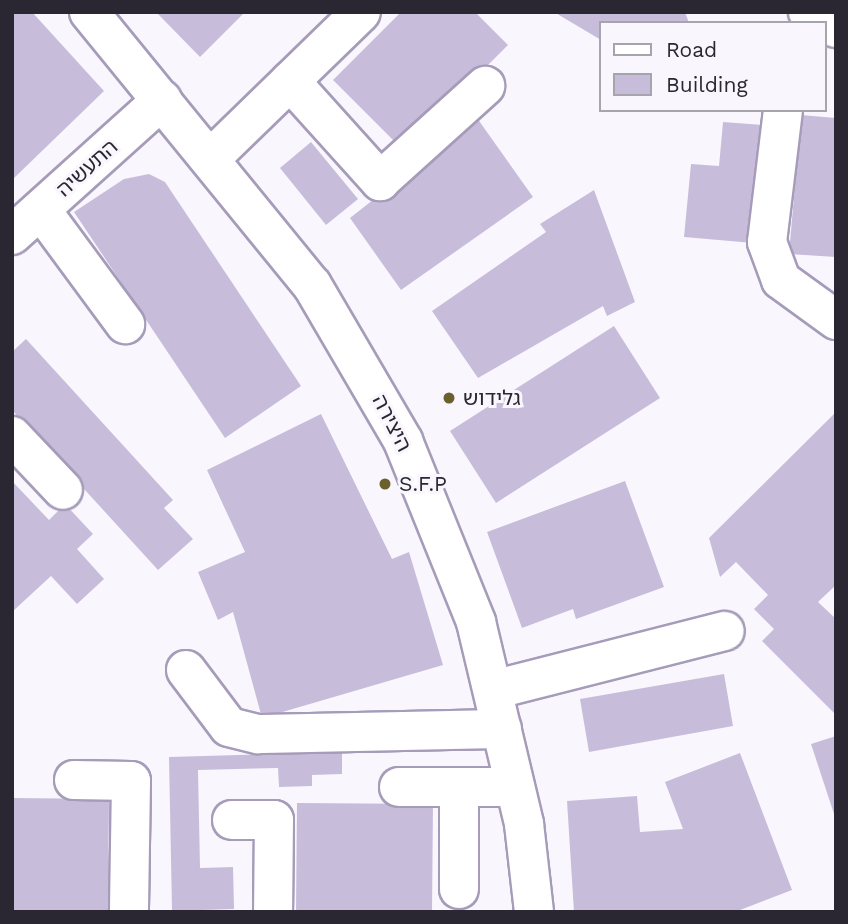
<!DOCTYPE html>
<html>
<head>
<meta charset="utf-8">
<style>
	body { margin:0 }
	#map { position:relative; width:848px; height:924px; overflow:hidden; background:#f9f7fd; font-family:"Work Sans","Noto Sans Hebrew",sans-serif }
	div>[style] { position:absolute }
	.building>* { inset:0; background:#c7bddb }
	.roads { filter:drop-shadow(2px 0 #a69cb9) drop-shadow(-2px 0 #a69cb9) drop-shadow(0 2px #a69cb9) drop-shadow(0 -2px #a69cb9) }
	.minor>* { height:38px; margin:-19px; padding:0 19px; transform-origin:19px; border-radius:19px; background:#fff }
	.dots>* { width:19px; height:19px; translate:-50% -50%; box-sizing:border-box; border:4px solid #f9f7fd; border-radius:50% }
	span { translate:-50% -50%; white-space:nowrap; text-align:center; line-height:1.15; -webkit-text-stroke:6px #f9f7fd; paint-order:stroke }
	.street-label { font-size:21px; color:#2a2732 }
	.poi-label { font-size:21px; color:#2a2732 }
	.left { translate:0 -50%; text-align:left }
	.frame { position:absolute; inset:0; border:14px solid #2a2732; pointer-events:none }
	.legend { position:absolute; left:599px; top:21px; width:228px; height:91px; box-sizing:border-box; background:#f9f7fd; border:2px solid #a6a4ac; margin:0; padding:9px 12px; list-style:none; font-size:21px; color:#2a2732 }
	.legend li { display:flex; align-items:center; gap:14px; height:35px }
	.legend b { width:35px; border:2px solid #a6a4ac }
</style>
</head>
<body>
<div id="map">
	<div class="building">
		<i style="clip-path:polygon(12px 12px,32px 12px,104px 91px,12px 180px)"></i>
		<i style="clip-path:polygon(156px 12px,245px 12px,200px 57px)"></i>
		<i style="clip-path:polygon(401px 12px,475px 12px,508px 45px,403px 150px,333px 80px)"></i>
		<i style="clip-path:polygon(554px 12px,685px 12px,689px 23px,601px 23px,601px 40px)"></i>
		<i style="clip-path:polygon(801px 115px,836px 118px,836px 257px,789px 254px)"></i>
		<i style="clip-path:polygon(477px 118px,533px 197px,401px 290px,350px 218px)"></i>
		<i style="clip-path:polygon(723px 122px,763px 125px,753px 243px,684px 237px,691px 164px,719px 166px)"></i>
		<i style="clip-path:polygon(311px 142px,358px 199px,326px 225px,280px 168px)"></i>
		<i style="clip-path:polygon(149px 174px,165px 182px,301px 386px,225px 438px,74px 212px,124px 179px)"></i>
		<i style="clip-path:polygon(594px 190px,635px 302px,607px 316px,603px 306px,478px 378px,432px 311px,546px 232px,540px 224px)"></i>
		<i style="clip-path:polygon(614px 326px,660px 398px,496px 503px,450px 431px)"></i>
		<i style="clip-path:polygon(26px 339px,173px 500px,164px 508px,193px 539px,158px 570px,12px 410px,12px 352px)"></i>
		<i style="clip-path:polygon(836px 412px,836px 585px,818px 602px,836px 619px,834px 713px,762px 641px,774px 629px,754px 609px,768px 595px,736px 562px,720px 577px,709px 538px)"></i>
		<i style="clip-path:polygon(321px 414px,392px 559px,409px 552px,443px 665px,262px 718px,233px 612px,218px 620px,198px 572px,245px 552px,207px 470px)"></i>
		<i style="clip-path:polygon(12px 481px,49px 520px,65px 504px,93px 534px,77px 549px,104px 579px,77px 604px,51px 576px,12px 612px)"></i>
		<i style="clip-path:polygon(625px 481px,664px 587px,576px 619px,573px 609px,522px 628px,487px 532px)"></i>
		<i style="clip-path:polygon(724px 674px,733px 726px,589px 752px,580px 699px)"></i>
		<i style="clip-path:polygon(836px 736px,836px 817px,835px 817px,811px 744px)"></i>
		<i style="clip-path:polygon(342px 752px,342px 774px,312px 775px,312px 786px,279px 787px,278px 768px,198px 770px,200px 868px,233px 867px,234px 909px,172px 911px,169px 757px)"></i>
		<i style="clip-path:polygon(740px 753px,792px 890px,735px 912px,574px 912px,567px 801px,637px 796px,640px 832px,683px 829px,665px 782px)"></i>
		<i style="clip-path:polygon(12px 798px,109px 799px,108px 912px,12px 912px)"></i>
		<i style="clip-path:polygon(297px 803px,433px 804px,432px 912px,296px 912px)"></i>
	</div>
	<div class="roads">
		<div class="minor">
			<i style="left:89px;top:12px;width:353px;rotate:50.8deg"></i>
			<i style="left:312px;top:285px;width:181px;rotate:59.7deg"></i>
			<i style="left:403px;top:441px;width:195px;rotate:68deg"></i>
			<i style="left:476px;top:622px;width:208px;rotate:76.6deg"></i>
			<i style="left:524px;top:824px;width:89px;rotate:83.5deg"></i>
			<i style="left:808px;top:12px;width:32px;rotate:30deg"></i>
			<i style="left:290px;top:81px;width:135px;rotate:48deg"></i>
			<i style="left:380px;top:181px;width:142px;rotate:-42.1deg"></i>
			<i style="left:783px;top:110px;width:133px;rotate:96.9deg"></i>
			<i style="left:767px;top:242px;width:40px;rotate:69.8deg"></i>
			<i style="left:781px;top:280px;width:68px;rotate:36deg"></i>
			<i style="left:211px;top:158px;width:209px;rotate:-44.2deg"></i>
			<i style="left:41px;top:210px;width:142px;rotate:53.6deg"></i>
			<i style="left:12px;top:235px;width:202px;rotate:-42deg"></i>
			<i style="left:12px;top:436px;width:74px;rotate:46.6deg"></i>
			<i style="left:186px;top:670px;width:71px;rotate:53deg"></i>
			<i style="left:229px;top:727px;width:30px;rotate:14deg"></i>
			<i style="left:258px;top:734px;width:244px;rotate:-1.2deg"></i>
			<i style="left:493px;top:690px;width:239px;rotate:-14.3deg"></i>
			<i style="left:74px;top:780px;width:57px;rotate:1deg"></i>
			<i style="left:131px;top:781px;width:131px;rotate:90.9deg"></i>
			<i style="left:399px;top:787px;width:116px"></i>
			<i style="left:232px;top:820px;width:42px"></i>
			<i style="left:274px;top:820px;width:92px;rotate:90.6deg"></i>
			<i style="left:459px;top:889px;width:102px;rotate:-90deg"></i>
		</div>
	</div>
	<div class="dots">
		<i style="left:449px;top:398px;background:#6a602d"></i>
		<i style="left:385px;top:484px;background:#6a602d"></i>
	</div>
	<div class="street-label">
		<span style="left:87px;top:168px;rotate:-42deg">התעשיה</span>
		<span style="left:392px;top:423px;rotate:63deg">היצירה</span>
	</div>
	<div class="poi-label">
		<span class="left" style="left:463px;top:398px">גלידוש</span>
		<span class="left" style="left:399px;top:484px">S.F.P</span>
	</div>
	<div class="frame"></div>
	<ul class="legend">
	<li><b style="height:9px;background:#fff"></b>Road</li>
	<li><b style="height:19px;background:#c7bddb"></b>Building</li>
	</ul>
</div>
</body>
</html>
